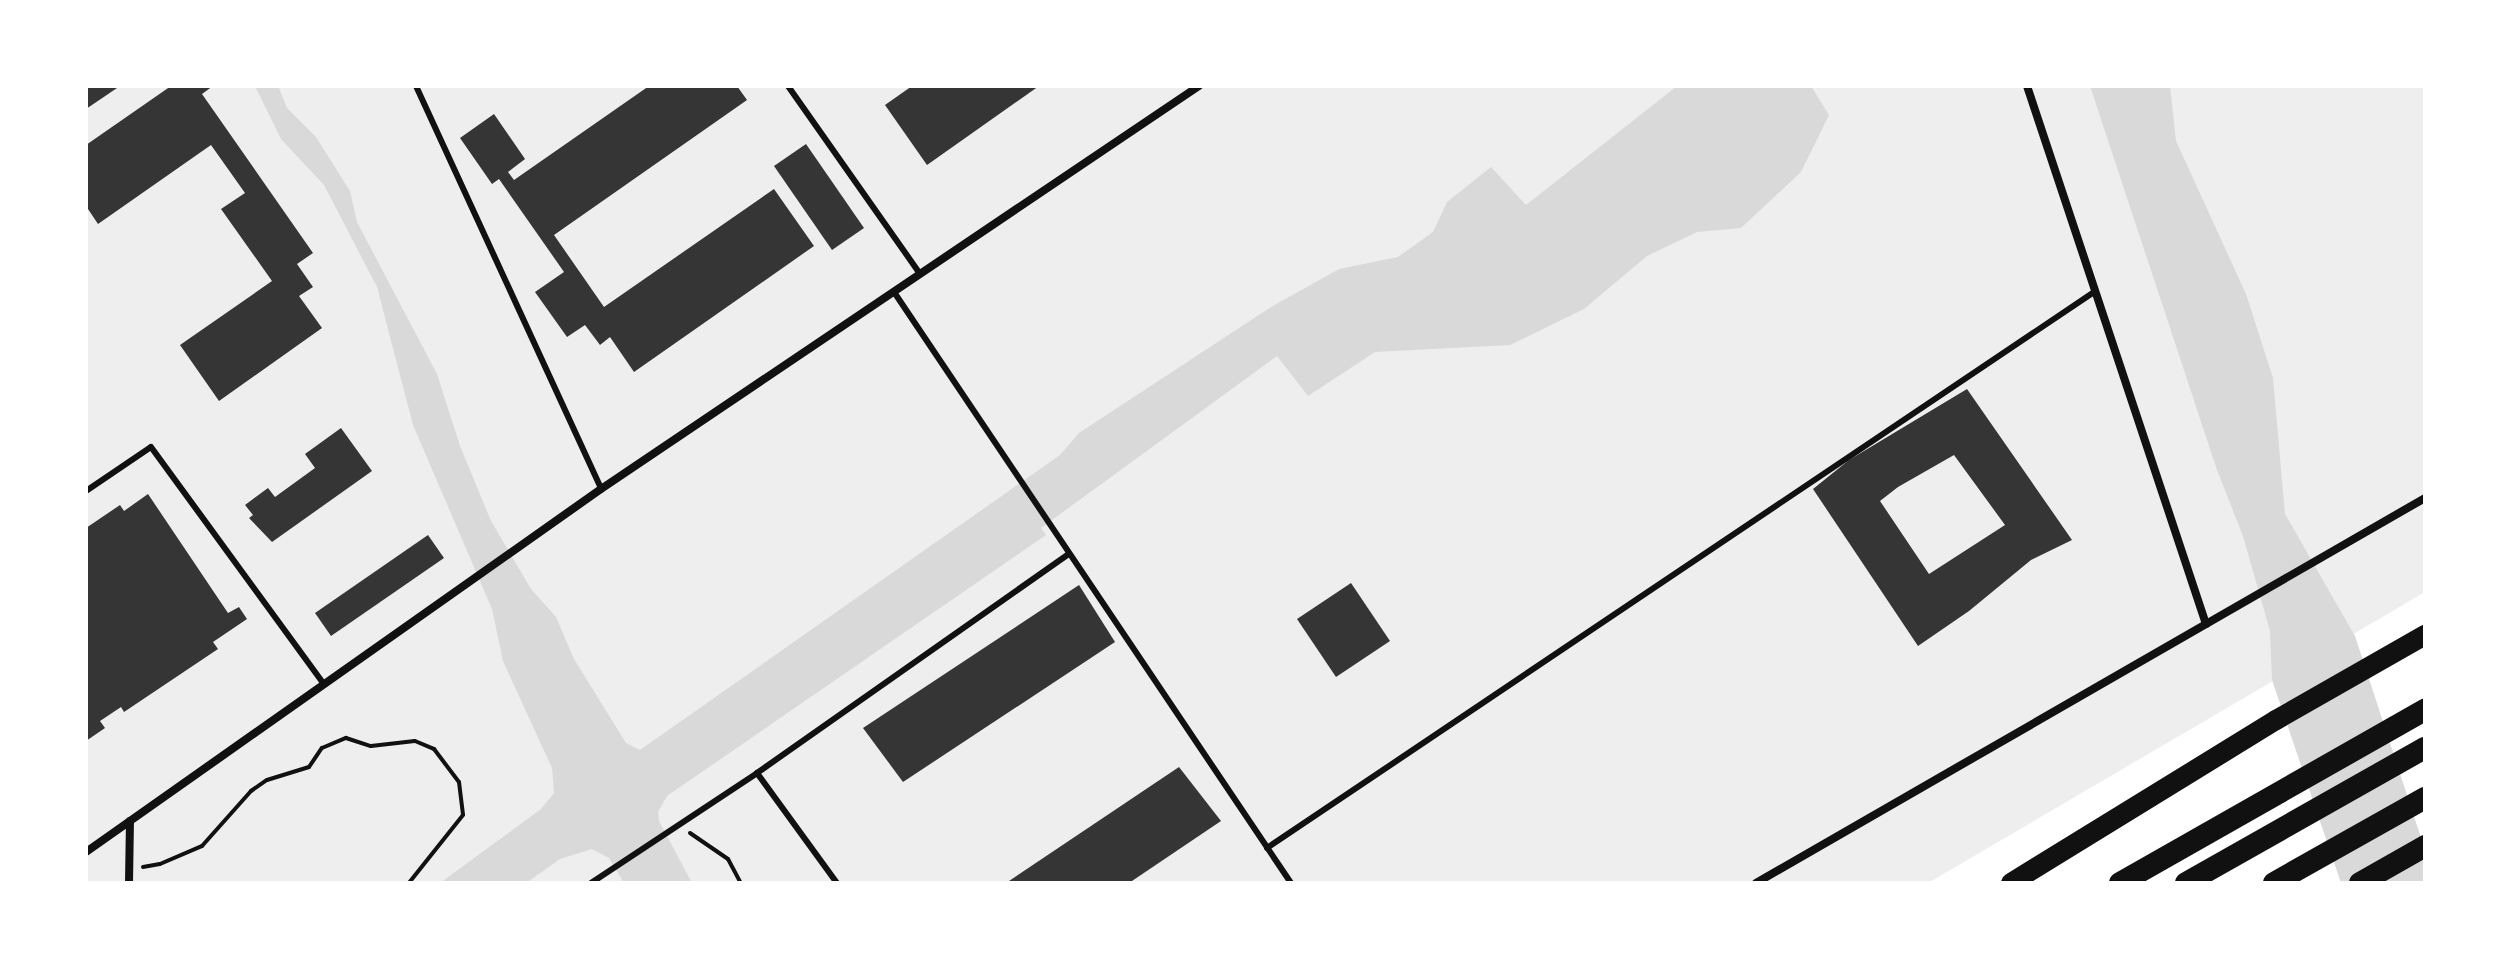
<!DOCTYPE html>
<html>
<head>
<meta charset="utf-8">
<style>
	body { margin:0 }
	#map { position:relative; width:2511px; height:969px; overflow:hidden; background:#fff; font-family:Manrope,sans-serif }
	div>[style] { position:absolute }
	.green>* { inset:0; background:#eee }
	.water>* { inset:0; background:#d9d9d9 }
	.building>* { inset:0; background:#353535 }
	.path>* { height:4px; margin:-2px; padding:0 2px; transform-origin:2px; border-radius:2px; background:#111 }
	.service>* { height:6px; margin:-3px; padding:0 3px; transform-origin:3px; border-radius:3px; background:#111 }
	.minor>* { height:8px; margin:-4px; padding:0 4px; transform-origin:4px; border-radius:4px; background:#111 }
	.primary>* { height:20px; margin:-10px; padding:0 10px; transform-origin:10px; border-radius:10px; background:#111 }
	.trunk>* { height:22px; margin:-11px; padding:0 11px; transform-origin:11px; border-radius:11px; background:#111 }
	span { translate:-50% -50%; white-space:nowrap; text-align:center; line-height:1.15; -webkit-text-stroke:8px #fff; paint-order:stroke }
	.frame { position:absolute; inset:0; border:88px solid #fff; pointer-events:none }
</style>
</head>
<body>
<div id="map">
	<div class="green">
		<i style="clip-path:polygon(86px 86px,2425px 86px,2425px 592px,1928px 883px,86px 883px)"></i>
	</div>
	<div class="water">
		<i style="clip-path:polygon(255px 86px,278px 86px,287px 108px,316px 137px,350px 191px,357px 222px,437px 374px,460px 446px,491px 521px,531px 589px,556px 617px,574px 659px,626px 743px,640px 750px,1060px 455px,1079px 433px,1271px 307px,1339px 269px,1398px 257px,1433px 232px,1447px 202px,1491px 167px,1526px 205px,1677px 86px,1811px 86px,1829px 115px,1801px 172px,1741px 228px,1697px 232px,1647px 256px,1584px 309px,1510px 345px,1375px 352px,1308px 396px,1277px 356px,1041px 528px,1046px 535px,667px 796px,658px 812px,659px 821px,692px 883px,624px 883px,609px 858px,592px 849px,560px 859px,526px 883px,440px 883px,541px 809px,554px 793px,552px 768px,503px 661px,492px 609px,413px 425px,377px 287px,324px 185px,281px 139px)"></i>
		<i style="clip-path:polygon(2090px 86px,2170px 86px,2176px 141px,2246px 294px,2273px 378px,2285px 514px,2355px 636px,2425px 850px,2425px 883px,2341px 883px,2272px 680px,2270px 631px,2243px 536px,2217px 470px)"></i>
	</div>
	<div class="building">
		<i style="clip-path:polygon(86px 86px,120px 86px,86px 109px)"></i>
		<i style="clip-path:polygon(171px 86px,213px 86px,202px 94px,313px 253px,297px 264px,313px 287px,299px 296px,322px 328px,219px 401px,180px 345px,272px 281px,221px 209px,245px 193px,211px 145px,98px 224px,86px 206px,86px 145px)"></i>
		<i style="clip-path:polygon(649px 86px,737px 86px,747px 100px,554px 235px,604px 307px,774px 189px,814px 246px,634px 372px,610px 337px,600px 345px,585px 325px,567px 337px,535px 292px,564px 272px,499px 179px,492px 184px,460px 138px,494px 114px,525px 159px,508px 172px,514px 180px)"></i>
		<i style="clip-path:polygon(912px 86px,1039px 86px,927px 165px,885px 105px)"></i>
		<i style="clip-path:polygon(806px 144px,864px 228px,832px 250px,774px 166px)"></i>
		<i style="clip-path:polygon(evenodd,1967px 389px,2072px 540px,2031px 560px,1969px 611px,1918px 646px,1813px 489px,1849px 460px,1967px 389px,1954px 455px,2005px 525px,1929px 574px,1880px 501px,1898px 487px,1954px 455px)"></i>
		<i style="clip-path:polygon(341px 428px,372px 471px,272px 542px,249px 518px,253px 515px,245px 505px,268px 488px,275px 497px,315px 468px,305px 454px)"></i>
		<i style="clip-path:polygon(148px 494px,228px 613px,239px 607px,247px 619px,213px 642px,218px 649px,124px 712px,121px 707px,100px 721px,105px 728px,86px 741px,86px 528px,120px 505px,124px 511px)"></i>
		<i style="clip-path:polygon(428px 535px,444px 558px,331px 636px,315px 613px)"></i>
		<i style="clip-path:polygon(1351px 583px,1390px 641px,1336px 677px,1297px 619px)"></i>
		<i style="clip-path:polygon(1079px 585px,1115px 642px,903px 782px,863px 728px)"></i>
		<i style="clip-path:polygon(1179px 767px,1221px 821px,1129px 883px,1006px 883px)"></i>
	</div>
	<div class="path">
		<i style="left:690px;top:833px;width:46px;rotate:34.4deg"></i>
		<i style="left:728px;top:859px;width:27px;rotate:62deg"></i>
		<i style="left:143px;top:867px;width:17px;rotate:-10deg"></i>
		<i style="left:160px;top:864px;width:46px;rotate:-23.2deg"></i>
		<i style="left:202px;top:846px;width:74px;rotate:-48.3deg"></i>
		<i style="left:251px;top:791px;width:19px;rotate:-35deg"></i>
		<i style="left:267px;top:780px;width:44px;rotate:-17.2deg"></i>
		<i style="left:309px;top:767px;width:23px;rotate:-56deg"></i>
		<i style="left:322px;top:748px;width:26px;rotate:-23deg"></i>
		<i style="left:346px;top:738px;width:26px;rotate:18deg"></i>
		<i style="left:371px;top:746px;width:44px;rotate:-6.5deg"></i>
		<i style="left:415px;top:741px;width:21px;rotate:23deg"></i>
		<i style="left:434px;top:749px;width:41px;rotate:52.9deg"></i>
		<i style="left:459px;top:782px;width:33px;rotate:83deg"></i>
		<i style="left:463px;top:815px;width:87px;rotate:128.5deg"></i>
	</div>
	<div class="service">
		<i style="left:416px;top:86px;width:443px;rotate:65.3deg"></i>
		<i style="left:788px;top:86px;width:230px;rotate:54.9deg"></i>
		<i style="left:894px;top:292px;width:712px;rotate:56.11deg"></i>
		<i style="left:86px;top:491px;width:78px;rotate:-34.1deg"></i>
		<i style="left:151px;top:447px;width:293px;rotate:53.9deg"></i>
		<i style="left:757px;top:773px;width:136px;rotate:54deg"></i>
		<i style="left:1267px;top:848px;width:997px;rotate:-33.91deg"></i>
		<i style="left:591px;top:883px;width:199px;rotate:-33.5deg"></i>
		<i style="left:757px;top:773px;width:381px;rotate:-35.1deg"></i>
	</div>
	<div class="minor">
		<i style="left:2027px;top:86px;width:567px;rotate:71.6deg"></i>
		<i style="left:86px;top:852px;width:630px;rotate:-35.18deg"></i>
		<i style="left:601px;top:489px;width:721px;rotate:-33.98deg"></i>
		<i style="left:129px;top:883px;width:62px;rotate:-89.1deg"></i>
		<i style="left:1756px;top:883px;width:772px;rotate:-29.92deg"></i>
	</div>
	<div class="primary">
		<i style="left:2011px;top:883px;width:311px;rotate:-31.6deg"></i>
		<i style="left:2276px;top:720px;width:172px;rotate:-29.7deg"></i>
	</div>
	<div class="trunk">
		<i style="left:2120px;top:883px;width:351px;rotate:-29.6deg"></i>
		<i style="left:2186px;top:883px;width:274px;rotate:-29.5deg"></i>
		<i style="left:2274px;top:883px;width:173px;rotate:-29.4deg"></i>
		<i style="left:2360px;top:883px;width:75px;rotate:-29.6deg"></i>
	</div>
	<div class="frame"></div>
</div>
</body>
</html>
